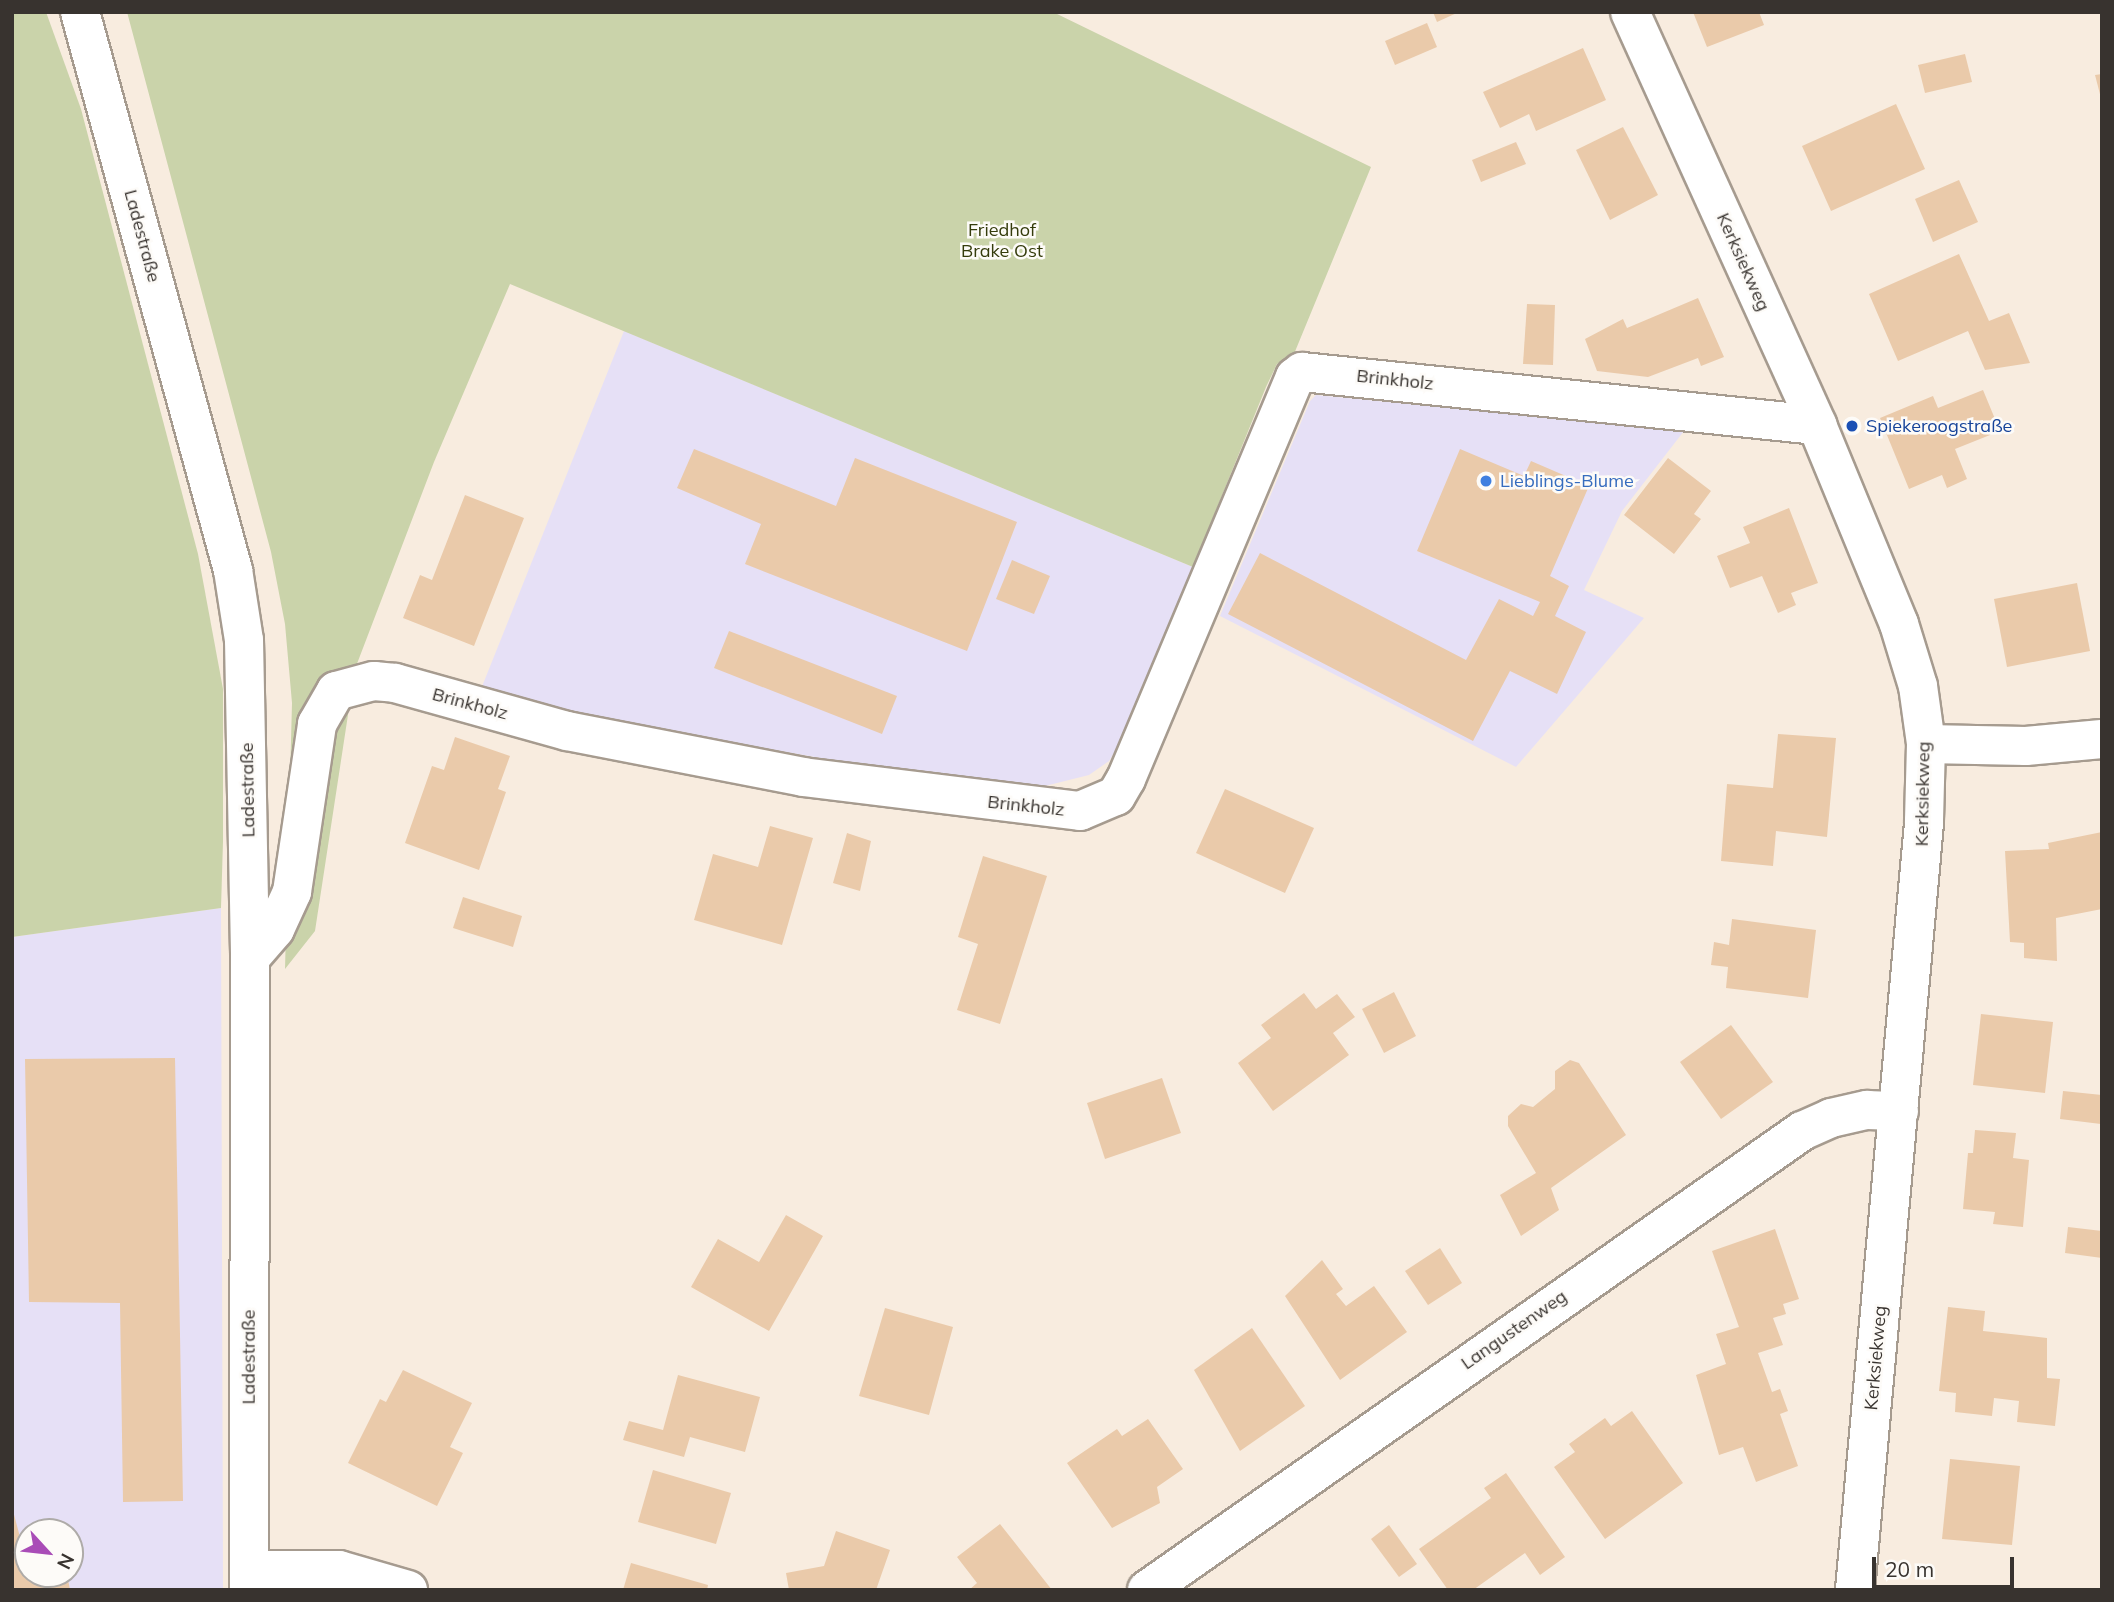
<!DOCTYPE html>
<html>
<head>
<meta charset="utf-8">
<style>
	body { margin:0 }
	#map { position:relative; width:2114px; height:1602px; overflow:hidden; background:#f8ecdf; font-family:Mulish,sans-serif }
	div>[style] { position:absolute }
	.commercial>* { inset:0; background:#e6e0f6 }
	.green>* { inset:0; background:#cad3aa }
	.building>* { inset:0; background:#eacaaa }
	.roads { filter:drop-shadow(2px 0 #a69b8f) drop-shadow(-2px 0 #a69b8f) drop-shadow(0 2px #a69b8f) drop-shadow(0 -2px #a69b8f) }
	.minor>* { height:38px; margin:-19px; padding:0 19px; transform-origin:19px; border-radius:19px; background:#fff }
	.dots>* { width:19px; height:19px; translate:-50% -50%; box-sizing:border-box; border:4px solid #fdfbf8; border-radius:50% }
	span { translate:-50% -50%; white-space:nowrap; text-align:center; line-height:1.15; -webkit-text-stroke:5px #fdfbf8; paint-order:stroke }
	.park-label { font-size:18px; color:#353c0c }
	.street-label { font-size:18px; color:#38332f }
	.transit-label { font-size:18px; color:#164399 }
	.left { translate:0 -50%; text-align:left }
	.shop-label { font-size:18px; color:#366cbe }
	.frame { position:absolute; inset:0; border:14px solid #38332f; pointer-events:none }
	.north { position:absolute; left:14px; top:1518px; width:70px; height:70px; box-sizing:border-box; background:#fdfbf8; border:2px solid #aeaba8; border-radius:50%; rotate:117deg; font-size:19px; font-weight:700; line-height:28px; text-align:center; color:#38332f }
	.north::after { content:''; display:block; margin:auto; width:24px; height:32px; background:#a94cb7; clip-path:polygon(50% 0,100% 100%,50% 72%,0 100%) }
	.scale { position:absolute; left:1872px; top:1557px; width:142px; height:32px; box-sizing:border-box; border:4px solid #38332f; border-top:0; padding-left:9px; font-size:21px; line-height:24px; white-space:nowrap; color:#38332f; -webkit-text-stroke:5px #fdfbf8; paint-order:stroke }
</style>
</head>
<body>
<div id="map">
	<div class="commercial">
		<i style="clip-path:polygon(624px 331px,1193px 567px,1122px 740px,1109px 761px,1089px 775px,1041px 787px,986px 780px,843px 762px,576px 715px,481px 689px)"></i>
		<i style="clip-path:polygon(1316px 395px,1684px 431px,1622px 511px,1584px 590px,1644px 618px,1516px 767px,1220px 616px,1310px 401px)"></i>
		<i style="clip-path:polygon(evenodd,221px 908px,223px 1590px,12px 1590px,12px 937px,221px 908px,28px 1532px,70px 1532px,70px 1574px,28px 1574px,28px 1532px)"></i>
	</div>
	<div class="green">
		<i style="clip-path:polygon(12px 12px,46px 12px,81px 109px,198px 554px,223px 689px,223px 841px,221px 908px,12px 937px)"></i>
		<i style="clip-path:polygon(127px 12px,1053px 12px,1371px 167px,1294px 354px,1277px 364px,1266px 387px,1193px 567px,510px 284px,434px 462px,355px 669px,315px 931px,285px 969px,292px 703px,285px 624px,271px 552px)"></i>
	</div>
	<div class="building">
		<i style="clip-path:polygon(1433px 12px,1459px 12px,1437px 22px)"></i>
		<i style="clip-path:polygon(1693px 12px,1759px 12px,1764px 25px,1707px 47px)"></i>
		<i style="clip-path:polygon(1427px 23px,1437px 47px,1395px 65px,1385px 41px)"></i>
		<i style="clip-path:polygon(1583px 48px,1606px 100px,1536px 131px,1529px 114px,1500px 128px,1483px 92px)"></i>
		<i style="clip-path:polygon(1965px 54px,1972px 82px,1925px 93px,1918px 65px)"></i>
		<i style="clip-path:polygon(2102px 74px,2102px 98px,2101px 98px,2095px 75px)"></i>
		<i style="clip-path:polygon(1896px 104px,1925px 169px,1831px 211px,1802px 146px)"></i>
		<i style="clip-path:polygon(1623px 127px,1658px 195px,1610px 220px,1576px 150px)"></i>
		<i style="clip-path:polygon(1516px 142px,1526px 164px,1481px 182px,1472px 160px)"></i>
		<i style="clip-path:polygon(1959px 180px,1978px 222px,1933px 242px,1915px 199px)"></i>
		<i style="clip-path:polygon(1959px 254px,1989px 321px,2009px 313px,2030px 363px,1985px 370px,1968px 331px,1898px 361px,1869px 294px)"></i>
		<i style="clip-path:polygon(1698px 298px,1724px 357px,1701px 366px,1698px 358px,1648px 377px,1597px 371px,1585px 339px,1623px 319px,1627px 328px)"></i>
		<i style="clip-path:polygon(1527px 304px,1555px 305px,1553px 365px,1523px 364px)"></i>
		<i style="clip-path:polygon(1983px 390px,2000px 431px,1955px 449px,1967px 479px,1947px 488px,1942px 475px,1909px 489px,1880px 418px,1933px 396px,1938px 408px)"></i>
		<i style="clip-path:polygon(694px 449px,836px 506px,855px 458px,1017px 522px,967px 651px,745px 564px,761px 524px,677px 488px)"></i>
		<i style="clip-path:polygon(1460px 449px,1524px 476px,1531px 461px,1589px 486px,1550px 576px,1569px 586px,1555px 616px,1586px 632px,1557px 694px,1510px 671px,1473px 741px,1228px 614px,1260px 553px,1466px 660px,1499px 599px,1533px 616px,1540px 602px,1417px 551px)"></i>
		<i style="clip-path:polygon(1668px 458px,1711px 491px,1694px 514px,1701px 519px,1674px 554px,1624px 515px)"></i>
		<i style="clip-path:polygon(465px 495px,524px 518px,474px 646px,403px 618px,420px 575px,432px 580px)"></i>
		<i style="clip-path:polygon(1789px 508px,1818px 583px,1791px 593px,1796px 605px,1778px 613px,1762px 576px,1730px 588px,1717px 556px,1750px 543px,1743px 527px)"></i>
		<i style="clip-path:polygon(1012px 560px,1050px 576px,1034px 614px,996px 599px)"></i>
		<i style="clip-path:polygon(2077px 583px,2090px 651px,2007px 667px,1994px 599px)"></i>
		<i style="clip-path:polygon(729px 631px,897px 696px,882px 734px,714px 668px)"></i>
		<i style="clip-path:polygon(1778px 734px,1836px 738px,1827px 837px,1776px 831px,1773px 866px,1721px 861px,1727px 784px,1773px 788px)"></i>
		<i style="clip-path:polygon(455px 737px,510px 756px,498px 789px,506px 792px,479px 870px,405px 843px,432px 766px,444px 770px)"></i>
		<i style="clip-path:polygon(1225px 789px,1314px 828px,1285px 893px,1196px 853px)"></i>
		<i style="clip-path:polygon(770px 826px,813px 838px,782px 945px,694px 920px,713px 854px,758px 867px)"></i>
		<i style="clip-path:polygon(2102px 832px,2102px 909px,2056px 918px,2057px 961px,2024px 958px,2024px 943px,2010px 942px,2005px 851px,2049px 849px,2048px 843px)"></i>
		<i style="clip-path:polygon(847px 833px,871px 841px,860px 891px,833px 883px)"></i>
		<i style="clip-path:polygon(983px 856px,1047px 876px,1000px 1024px,957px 1010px,978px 944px,958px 937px)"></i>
		<i style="clip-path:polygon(463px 897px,522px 916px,513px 947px,453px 928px)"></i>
		<i style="clip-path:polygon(1732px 919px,1816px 930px,1808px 998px,1726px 988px,1728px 967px,1711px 965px,1714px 942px,1729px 945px)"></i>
		<i style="clip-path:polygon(1394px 992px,1416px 1036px,1384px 1053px,1362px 1009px)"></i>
		<i style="clip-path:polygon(1304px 993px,1316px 1009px,1337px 994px,1355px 1017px,1333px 1033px,1349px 1055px,1273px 1111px,1238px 1063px,1271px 1038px,1261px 1025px)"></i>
		<i style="clip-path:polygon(1981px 1014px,2053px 1022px,2045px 1093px,1973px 1085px)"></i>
		<i style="clip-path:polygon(1731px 1025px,1773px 1082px,1721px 1119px,1680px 1062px)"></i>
		<i style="clip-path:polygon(175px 1058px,183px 1501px,123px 1502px,120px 1303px,29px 1302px,25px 1059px)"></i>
		<i style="clip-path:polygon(1570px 1060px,1579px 1063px,1626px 1135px,1551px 1188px,1559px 1210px,1521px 1236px,1500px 1195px,1536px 1173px,1508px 1126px,1508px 1116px,1521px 1104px,1533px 1107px,1555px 1089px,1555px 1071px)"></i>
		<i style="clip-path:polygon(1162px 1078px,1181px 1133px,1105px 1159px,1087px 1103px)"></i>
		<i style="clip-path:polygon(2063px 1091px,2102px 1095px,2101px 1124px,2060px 1119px)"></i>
		<i style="clip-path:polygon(1975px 1130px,2016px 1133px,2013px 1158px,2029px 1160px,2023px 1227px,1993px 1224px,1995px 1212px,1963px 1209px,1968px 1153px,1973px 1153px)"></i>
		<i style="clip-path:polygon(786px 1215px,823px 1236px,769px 1331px,691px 1287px,718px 1239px,759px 1262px)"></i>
		<i style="clip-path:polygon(2068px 1227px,2102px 1231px,2102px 1258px,2065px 1253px)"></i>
		<i style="clip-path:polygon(1775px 1229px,1799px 1299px,1783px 1304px,1786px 1314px,1773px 1318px,1783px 1345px,1758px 1353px,1772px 1392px,1780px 1389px,1788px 1411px,1780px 1414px,1798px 1466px,1756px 1482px,1743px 1447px,1719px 1455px,1696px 1375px,1726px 1364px,1716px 1334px,1739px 1327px,1712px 1251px)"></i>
		<i style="clip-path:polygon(1440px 1248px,1462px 1283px,1428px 1305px,1405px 1271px)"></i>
		<i style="clip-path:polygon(1322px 1260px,1343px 1289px,1336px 1294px,1346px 1306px,1374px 1286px,1407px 1332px,1340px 1380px,1285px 1296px)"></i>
		<i style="clip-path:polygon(1948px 1307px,1985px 1311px,1983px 1331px,2047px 1338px,2047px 1378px,2060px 1379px,2055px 1426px,2017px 1422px,2019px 1401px,1994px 1398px,1992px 1416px,1955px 1412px,1956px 1393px,1939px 1391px)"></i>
		<i style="clip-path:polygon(885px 1308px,953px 1327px,929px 1415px,859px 1396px)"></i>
		<i style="clip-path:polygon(1252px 1328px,1305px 1406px,1240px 1451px,1194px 1370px)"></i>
		<i style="clip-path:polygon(403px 1370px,472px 1403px,450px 1447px,463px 1453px,437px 1506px,348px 1463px,380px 1399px,386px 1402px)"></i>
		<i style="clip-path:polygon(678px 1375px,760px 1397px,745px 1452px,690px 1437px,684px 1457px,623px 1440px,629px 1421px,663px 1430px)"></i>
		<i style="clip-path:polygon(1632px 1411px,1683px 1483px,1605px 1539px,1554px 1467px,1575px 1452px,1569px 1444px,1605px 1418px,1611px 1426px)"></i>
		<i style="clip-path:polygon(1148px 1419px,1183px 1469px,1157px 1487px,1160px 1503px,1112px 1528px,1067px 1463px,1117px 1429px,1122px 1436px)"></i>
		<i style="clip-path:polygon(1950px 1459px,2020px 1466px,2012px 1545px,1942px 1539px)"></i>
		<i style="clip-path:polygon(653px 1470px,731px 1493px,716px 1544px,638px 1522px)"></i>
		<i style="clip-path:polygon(1506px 1473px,1565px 1557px,1540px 1575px,1525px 1553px,1473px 1590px,1448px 1590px,1419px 1549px,1491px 1498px,1484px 1488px)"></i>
		<i style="clip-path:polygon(12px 1507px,24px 1552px,28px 1551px,28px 1574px,67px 1574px,70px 1590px,12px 1590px)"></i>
		<i style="clip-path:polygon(1000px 1524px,1052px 1590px,969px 1590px,977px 1583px,957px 1557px)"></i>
		<i style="clip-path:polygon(1389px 1525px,1417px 1564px,1399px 1577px,1371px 1539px)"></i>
		<i style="clip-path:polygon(836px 1531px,890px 1550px,876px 1590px,789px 1590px,786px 1573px,824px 1566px)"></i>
		<i style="clip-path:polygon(631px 1563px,708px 1585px,707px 1590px,623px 1590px)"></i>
	</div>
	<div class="roads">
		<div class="minor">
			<i style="left:80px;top:12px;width:579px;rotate:74.67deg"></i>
			<i style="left:233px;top:570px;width:71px;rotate:81.1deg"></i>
			<i style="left:244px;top:640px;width:318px;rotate:88.9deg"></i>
			<i style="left:250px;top:958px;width:632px;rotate:90.09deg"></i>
			<i style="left:1630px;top:12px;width:453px;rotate:65.6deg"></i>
			<i style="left:1817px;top:425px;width:215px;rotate:67.6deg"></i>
			<i style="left:1899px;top:624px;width:65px;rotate:73deg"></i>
			<i style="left:1918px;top:686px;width:59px;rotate:82.1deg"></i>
			<i style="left:1926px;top:744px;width:79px;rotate:91.5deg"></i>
			<i style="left:1924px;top:823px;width:770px;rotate:95.14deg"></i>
			<i style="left:1926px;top:744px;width:100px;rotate:1.1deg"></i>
			<i style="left:2026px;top:746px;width:76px;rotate:-5.3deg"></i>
			<i style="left:250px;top:958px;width:38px;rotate:-49deg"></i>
			<i style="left:275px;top:929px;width:41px;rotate:-65.3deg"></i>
			<i style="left:292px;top:892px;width:170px;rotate:-81.5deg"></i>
			<i style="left:317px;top:724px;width:38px;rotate:-60deg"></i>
			<i style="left:336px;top:691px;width:39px;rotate:-15deg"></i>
			<i style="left:374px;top:681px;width:21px;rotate:5deg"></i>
			<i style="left:395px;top:683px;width:179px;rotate:15.6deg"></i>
			<i style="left:567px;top:731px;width:240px;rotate:11deg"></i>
			<i style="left:803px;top:777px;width:279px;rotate:7deg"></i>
			<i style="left:1080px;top:811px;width:39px;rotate:-23deg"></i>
			<i style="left:1116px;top:796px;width:20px;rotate:-60deg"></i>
			<i style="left:1126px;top:779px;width:436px;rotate:-67.2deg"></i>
			<i style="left:1295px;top:377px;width:9px;rotate:-36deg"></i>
			<i style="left:1302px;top:372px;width:518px;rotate:5.88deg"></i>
			<i style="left:249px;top:1570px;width:90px"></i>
			<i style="left:339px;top:1570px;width:72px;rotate:16.2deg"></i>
			<i style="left:1147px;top:1590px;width:800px;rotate:-35.02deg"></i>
			<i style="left:1802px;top:1131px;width:32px;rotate:-24deg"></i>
			<i style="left:1831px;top:1118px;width:37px;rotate:-13deg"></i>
			<i style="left:1867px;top:1110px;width:32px;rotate:2deg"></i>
		</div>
	</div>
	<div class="dots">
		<i style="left:1852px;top:426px;background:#1a4fb4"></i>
		<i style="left:1486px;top:481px;background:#3f7fe0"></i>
	</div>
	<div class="park-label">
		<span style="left:1002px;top:241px">Friedhof<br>Brake Ost</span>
	</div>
	<div class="street-label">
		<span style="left:142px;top:236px;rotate:75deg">Ladestraße</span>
		<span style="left:1743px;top:262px;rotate:66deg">Kerksiekweg</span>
		<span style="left:1395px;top:380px;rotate:6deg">Brinkholz</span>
		<span style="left:470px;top:704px;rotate:15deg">Brinkholz</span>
		<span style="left:248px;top:790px;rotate:-91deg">Ladestraße</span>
		<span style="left:1923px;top:794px;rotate:-89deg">Kerksiekweg</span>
		<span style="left:1026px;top:806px;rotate:6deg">Brinkholz</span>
		<span style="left:1514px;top:1330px;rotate:-35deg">Langustenweg</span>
		<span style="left:249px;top:1357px;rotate:-90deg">Ladestraße</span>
		<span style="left:1876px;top:1358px;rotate:-85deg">Kerksiekweg</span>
	</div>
	<div class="transit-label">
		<span class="left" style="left:1866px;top:426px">Spiekeroogstraße</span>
	</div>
	<div class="shop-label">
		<span class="left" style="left:1500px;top:481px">Lieblings-Blume</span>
	</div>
	<div class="frame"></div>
	<div class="north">N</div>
	<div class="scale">20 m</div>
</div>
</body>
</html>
